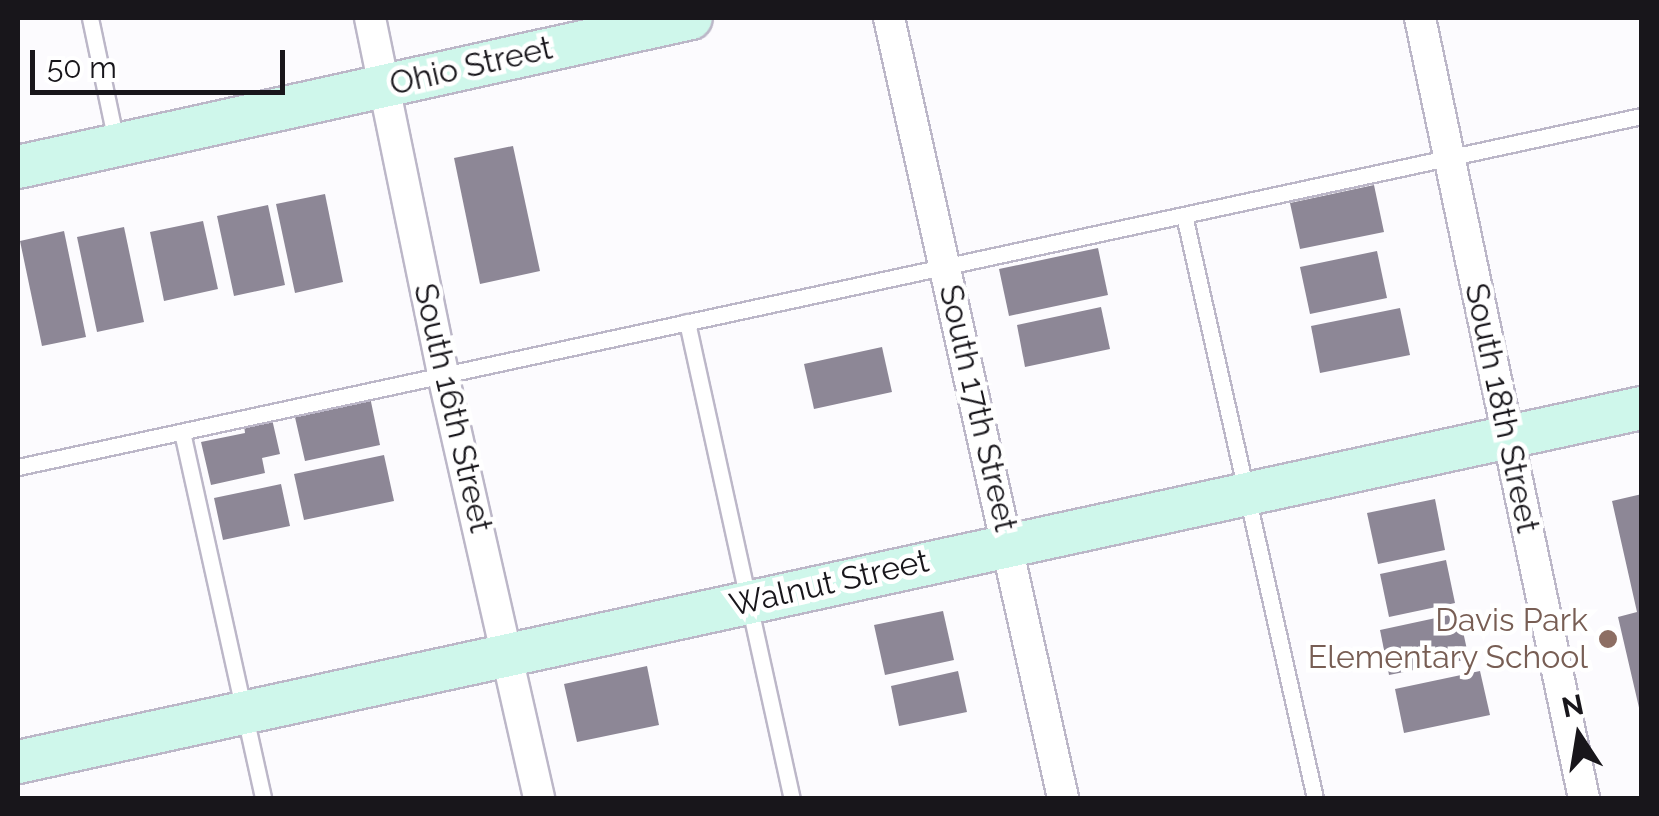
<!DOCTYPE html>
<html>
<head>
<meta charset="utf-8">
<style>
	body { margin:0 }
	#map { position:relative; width:1659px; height:816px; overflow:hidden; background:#fcfbfe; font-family:Raleway,sans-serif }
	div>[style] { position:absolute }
	.building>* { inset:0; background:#8d8796 }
	.roads { filter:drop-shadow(2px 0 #bcb7c8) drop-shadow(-2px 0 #bcb7c8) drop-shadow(0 2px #bcb7c8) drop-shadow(0 -2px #bcb7c8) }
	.lane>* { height:15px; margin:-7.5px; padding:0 7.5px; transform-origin:7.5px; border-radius:7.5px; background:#fff }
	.street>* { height:30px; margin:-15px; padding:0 15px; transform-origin:15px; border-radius:15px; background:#fff }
	.secondary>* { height:42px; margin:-21px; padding:0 21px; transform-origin:21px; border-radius:21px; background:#cff7eb }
	.dots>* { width:28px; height:28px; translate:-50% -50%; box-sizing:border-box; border:5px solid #fff; border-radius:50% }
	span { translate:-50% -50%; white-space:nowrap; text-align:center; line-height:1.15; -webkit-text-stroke:9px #fff; paint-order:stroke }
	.street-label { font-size:32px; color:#18161b }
	.education-label { font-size:32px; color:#785e54 }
	.right { translate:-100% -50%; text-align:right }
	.frame { position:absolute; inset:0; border:20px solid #18161b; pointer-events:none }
	.north { position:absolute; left:1529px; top:686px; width:100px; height:100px; -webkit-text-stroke:8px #fff; paint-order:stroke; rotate:348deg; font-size:28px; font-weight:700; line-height:40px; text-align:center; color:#18161b }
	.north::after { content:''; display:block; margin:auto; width:35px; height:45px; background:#18161b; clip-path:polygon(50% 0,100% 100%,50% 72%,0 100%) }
	.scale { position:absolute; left:30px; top:50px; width:255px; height:45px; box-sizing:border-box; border:5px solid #18161b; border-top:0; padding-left:12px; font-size:30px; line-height:35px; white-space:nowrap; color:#18161b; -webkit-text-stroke:8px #fff; paint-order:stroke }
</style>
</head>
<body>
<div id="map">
	<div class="building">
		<i style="clip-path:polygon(513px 146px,540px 271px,480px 284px,454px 158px)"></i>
		<i style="clip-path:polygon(1374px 185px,1384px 232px,1300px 249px,1290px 203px)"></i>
		<i style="clip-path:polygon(325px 194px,343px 282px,295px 293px,276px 204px)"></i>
		<i style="clip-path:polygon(268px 205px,285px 285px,234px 296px,217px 216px)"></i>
		<i style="clip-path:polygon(203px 221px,218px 289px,164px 301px,150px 232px)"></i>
		<i style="clip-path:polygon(124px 227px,144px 322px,97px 332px,77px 237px)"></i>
		<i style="clip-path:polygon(64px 231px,86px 337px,42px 346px,20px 241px)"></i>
		<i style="clip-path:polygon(1098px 248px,1108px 295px,1009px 316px,999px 269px)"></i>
		<i style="clip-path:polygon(1377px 251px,1387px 298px,1310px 314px,1300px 267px)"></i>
		<i style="clip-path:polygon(1101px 307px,1110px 349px,1025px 367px,1017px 325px)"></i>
		<i style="clip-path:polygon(1400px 308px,1410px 355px,1320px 373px,1311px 326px)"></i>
		<i style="clip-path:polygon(882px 347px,892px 392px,814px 409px,804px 364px)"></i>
		<i style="clip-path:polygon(370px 397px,380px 445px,305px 461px,294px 413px)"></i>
		<i style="clip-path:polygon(272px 419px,280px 454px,262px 458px,265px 473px,211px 485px,201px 442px,245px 433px,244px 425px)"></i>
		<i style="clip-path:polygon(384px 455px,394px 501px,304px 520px,294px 474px)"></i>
		<i style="clip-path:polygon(281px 484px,290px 526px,223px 540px,214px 498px)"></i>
		<i style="clip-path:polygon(1642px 494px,1642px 712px,1640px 712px,1618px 617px,1637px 612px,1612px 501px)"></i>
		<i style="clip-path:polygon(1435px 499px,1445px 550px,1378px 564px,1367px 513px)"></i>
		<i style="clip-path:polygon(1446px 560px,1455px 603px,1389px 617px,1380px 574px)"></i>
		<i style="clip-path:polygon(943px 611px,954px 660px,885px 675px,874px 625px)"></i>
		<i style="clip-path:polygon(1459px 613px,1469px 659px,1389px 675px,1380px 630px)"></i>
		<i style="clip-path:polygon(647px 666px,659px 725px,577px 742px,564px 684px)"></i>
		<i style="clip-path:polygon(958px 671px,967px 712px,899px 726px,891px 686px)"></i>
		<i style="clip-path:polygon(1480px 671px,1490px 715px,1404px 733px,1395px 689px)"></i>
	</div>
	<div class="roads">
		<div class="lane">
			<i style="left:90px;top:18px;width:126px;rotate:78.1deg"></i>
			<i style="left:1184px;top:215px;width:598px;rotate:77.34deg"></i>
			<i style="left:687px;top:322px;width:487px;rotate:77.6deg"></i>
			<i style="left:182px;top:432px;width:375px;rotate:77.5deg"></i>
			<i style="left:18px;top:467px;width:1661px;rotate:-12.2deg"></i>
		</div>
		<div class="street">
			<i style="left:370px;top:18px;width:364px;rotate:78.4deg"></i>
			<i style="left:443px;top:375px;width:434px;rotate:77.2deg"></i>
			<i style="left:889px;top:18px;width:799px;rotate:77.42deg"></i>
			<i style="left:1420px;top:18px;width:797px;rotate:78.13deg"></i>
		</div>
		<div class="secondary">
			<i style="left:18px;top:167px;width:689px;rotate:-12.48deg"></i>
			<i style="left:18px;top:762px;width:1662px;rotate:-12.3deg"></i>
		</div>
	</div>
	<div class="dots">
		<i style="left:1608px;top:639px;background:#8d6e63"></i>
	</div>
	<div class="street-label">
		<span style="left:471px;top:66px;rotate:-13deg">Ohio Street</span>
		<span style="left:453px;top:408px;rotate:77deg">South 16th Street</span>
		<span style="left:978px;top:408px;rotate:77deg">South 17th Street</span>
		<span style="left:1502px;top:408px;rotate:78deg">South 18th Street</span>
		<span style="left:829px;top:583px;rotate:-13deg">Walnut Street</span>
	</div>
	<div class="education-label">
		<span class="right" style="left:1588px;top:639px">Davis Park<br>Elementary School</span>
	</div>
	<div class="frame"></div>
	<div class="north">N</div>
	<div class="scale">50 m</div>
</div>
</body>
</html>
